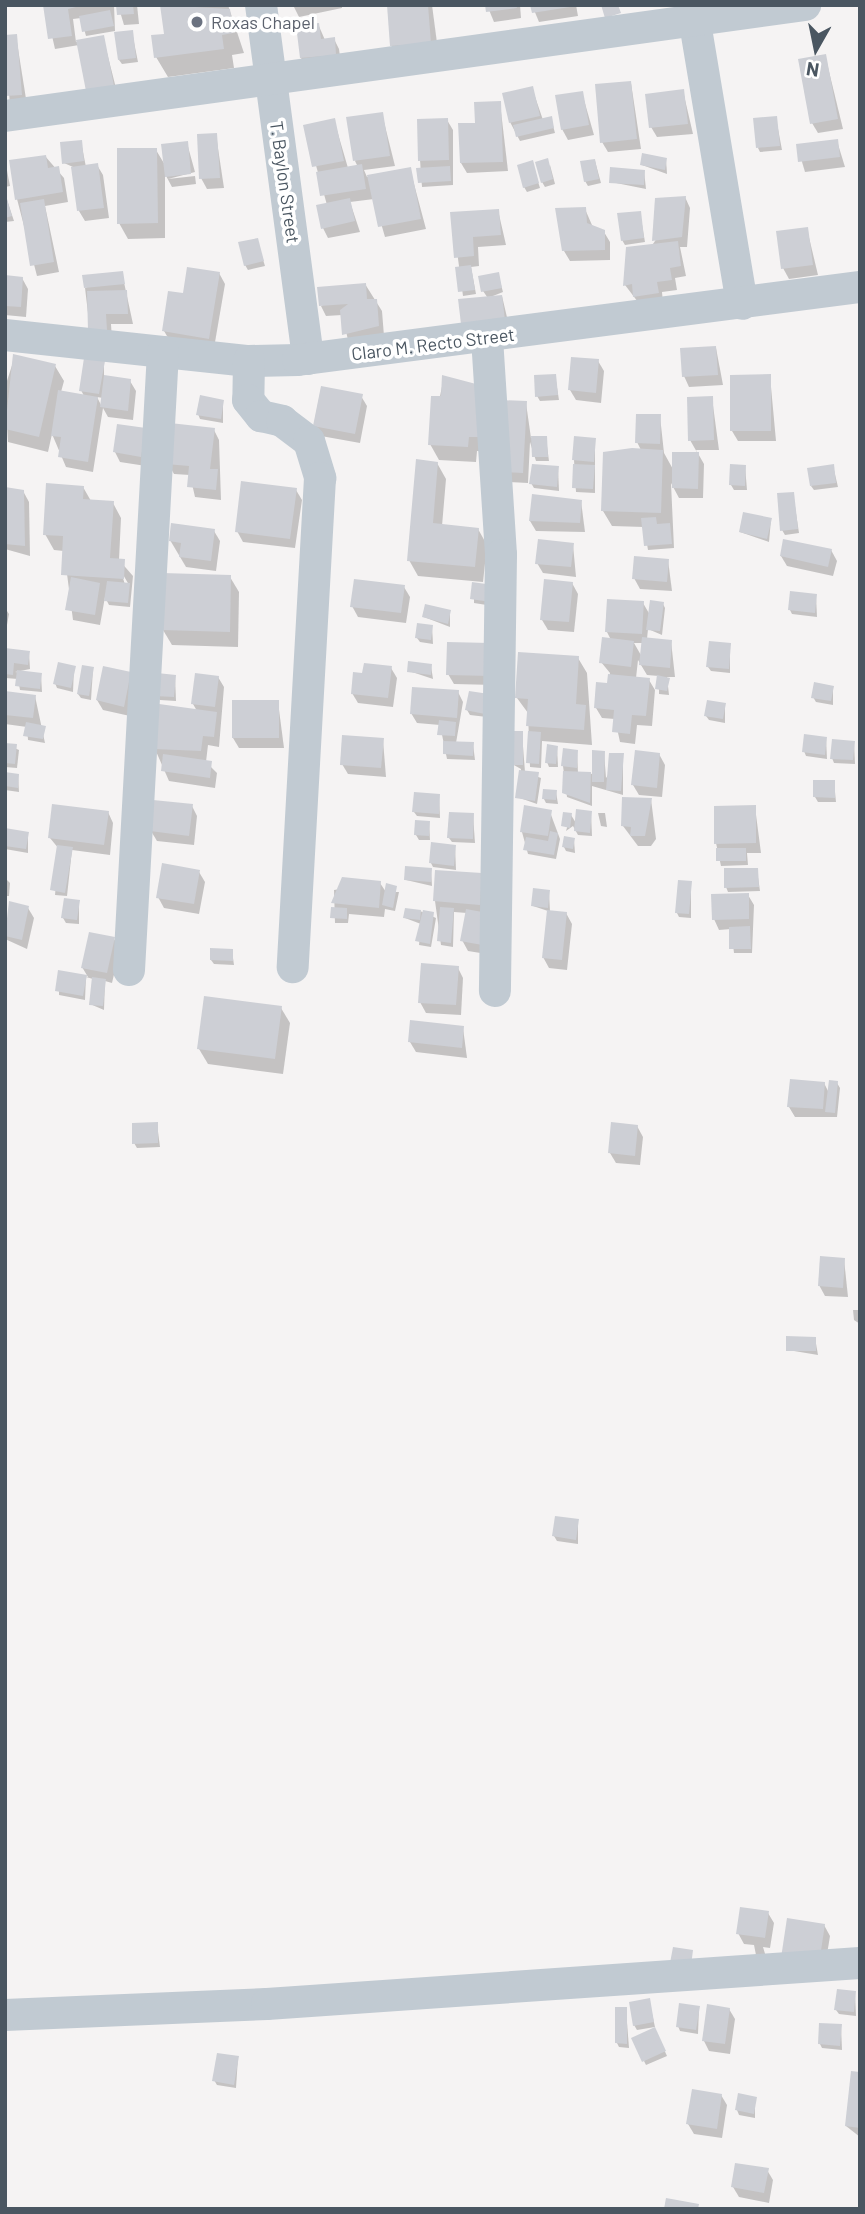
<!DOCTYPE html>
<html>
<head>
<meta charset="utf-8">
<style>
	body { margin:0 }
	#map { position:relative; width:865px; height:2214px; overflow:hidden; background:#f5f3f3; font-family:Barlow,sans-serif }
	div>[style] { position:absolute }
	.shadow>* { inset:0; background:#0003 }
	.building>* { inset:0; background:#cdcfd5 }
	.minor>* { height:32px; margin:-16px; padding:0 16px; transform-origin:16px; border-radius:16px; background:#c1cad2 }
	.dots>* { width:19px; height:19px; translate:-50% -50%; box-sizing:border-box; border:4px solid #fff; border-radius:50% }
	span { translate:-50% -50%; white-space:nowrap; text-align:center; line-height:1.15; -webkit-text-stroke:7px #fff; paint-order:stroke }
	.worship-label { font-size:18px; color:#5b616d }
	.left { translate:0 -50%; text-align:left }
	.street-label { font-size:18px; color:#4a5661 }
	.frame { position:absolute; inset:0; border:7px solid #4a5661; pointer-events:none }
	.north { position:absolute; left:781px; top:14px; width:70px; height:70px; -webkit-text-stroke:5px #fff; paint-order:stroke; rotate:189deg; font-size:19px; font-weight:700; line-height:28px; text-align:center; color:#4a5661 }
	.north::after { content:''; display:block; margin:auto; width:24px; height:32px; background:#4a5661; clip-path:polygon(50% 0,100% 100%,50% 72%,0 100%) }
</style>
</head>
<body>
<div id="map">
	<div class="shadow">
		<i style="clip-path:polygon(45px 5px,114px 5px,115px 31px,86px 36px,81px 18px,73px 19px,76px 42px,103px 37px,118px 96px,79px 45px,55px 49px)"></i>
		<i style="clip-path:polygon(118px 5px,137px 5px,139px 24px,124px 25px)"></i>
		<i style="clip-path:polygon(162px 5px,228px 5px,244px 53px,232px 55px,234px 68px,168px 77px,156px 57px,166px 35px)"></i>
		<i style="clip-path:polygon(293px 5px,342px 5px,342px 8px,299px 17px)"></i>
		<i style="clip-path:polygon(391px 5px,432px 5px,439px 58px,400px 61px,391px 45px)"></i>
		<i style="clip-path:polygon(487px 5px,520px 5px,521px 18px,494px 22px)"></i>
		<i style="clip-path:polygon(532px 5px,576px 5px,578px 16px,539px 22px)"></i>
		<i style="clip-path:polygon(318px 24px,325px 40px,334px 39px,339px 49px,341px 64px,307px 68px,301px 58px)"></i>
		<i style="clip-path:polygon(132px 32px,138px 62px,122px 64px,119px 60px)"></i>
		<i style="clip-path:polygon(16px 36px,27px 105px,10px 106px,5px 37px)"></i>
		<i style="clip-path:polygon(825px 55px,843px 129px,818px 133px,812px 123px)"></i>
		<i style="clip-path:polygon(631px 83px,641px 149px,608px 152px,602px 142px)"></i>
		<i style="clip-path:polygon(532px 88px,543px 120px,551px 118px,555px 133px,520px 141px,510px 122px)"></i>
		<i style="clip-path:polygon(683px 91px,693px 134px,657px 137px,651px 127px)"></i>
		<i style="clip-path:polygon(582px 93px,594px 135px,568px 140px,562px 129px)"></i>
		<i style="clip-path:polygon(500px 103px,508px 171px,467px 173px,461px 163px,476px 124px)"></i>
		<i style="clip-path:polygon(382px 114px,395px 166px,364px 170px,367px 177px,410px 169px,426px 229px,385px 237px,374px 199px,350px 202px,360px 232px,328px 238px,323px 228px,327px 205px,305px 126px,334px 120px,348px 168px,358px 167px,355px 161px)"></i>
		<i style="clip-path:polygon(776px 118px,782px 150px,760px 152px,758px 148px)"></i>
		<i style="clip-path:polygon(447px 120px,453px 130px,453px 185px,422px 187px,420px 160px)"></i>
		<i style="clip-path:polygon(216px 135px,224px 188px,207px 189px,201px 178px)"></i>
		<i style="clip-path:polygon(837px 141px,845px 167px,805px 172px,797px 145px)"></i>
		<i style="clip-path:polygon(81px 142px,86px 167px,97px 165px,103px 175px,109px 218px,85px 221px,79px 211px,73px 167px,64px 163px)"></i>
		<i style="clip-path:polygon(187px 143px,195px 172px,168px 179px,195px 176px,196px 184px,172px 187px,165px 174px,165px 238px,128px 239px,119px 223px,156px 150px,165px 165px)"></i>
		<i style="clip-path:polygon(45px 156px,64px 178px,68px 202px,45px 206px,59px 272px,37px 276px,17px 199px)"></i>
		<i style="clip-path:polygon(666px 159px,667px 174px,642px 165px)"></i>
		<i style="clip-path:polygon(5px 160px,10px 186px,5px 187px)"></i>
		<i style="clip-path:polygon(595px 161px,601px 183px,588px 186px,585px 181px)"></i>
		<i style="clip-path:polygon(532px 162px,540px 188px,527px 192px,524px 187px)"></i>
		<i style="clip-path:polygon(550px 165px,555px 184px,545px 187px,542px 182px)"></i>
		<i style="clip-path:polygon(644px 171px,646px 189px,611px 182px)"></i>
		<i style="clip-path:polygon(5px 194px,14px 221px,5px 222px)"></i>
		<i style="clip-path:polygon(685px 197px,690px 208px,687px 247px,680px 247px,686px 276px,675px 278px,677px 290px,662px 292px,663px 303px,641px 306px,625px 285px)"></i>
		<i style="clip-path:polygon(585px 209px,595px 232px,604px 232px,610px 242px,610px 260px,570px 261px,564px 251px)"></i>
		<i style="clip-path:polygon(498px 210px,506px 245px,478px 247px,479px 266px,471px 267px,476px 294px,463px 296px,452px 214px)"></i>
		<i style="clip-path:polygon(640px 213px,645px 242px,625px 245px,622px 240px)"></i>
		<i style="clip-path:polygon(807px 229px,818px 275px,789px 279px,783px 268px)"></i>
		<i style="clip-path:polygon(257px 240px,265px 266px,248px 270px,245px 265px)"></i>
		<i style="clip-path:polygon(122px 273px,133px 324px,111px 324px,112px 340px,90px 330px,85px 288px)"></i>
		<i style="clip-path:polygon(219px 273px,225px 284px,214px 348px,170px 341px,164px 331px,185px 295px)"></i>
		<i style="clip-path:polygon(498px 274px,503px 292px,488px 298px,502px 296px,510px 330px,483px 291px)"></i>
		<i style="clip-path:polygon(5px 277px,22px 278px,28px 289px,26px 317px,5px 315px)"></i>
		<i style="clip-path:polygon(365px 284px,382px 311px,384px 336px,349px 344px,342px 315px,326px 316px,321px 306px)"></i>
		<i style="clip-path:polygon(716px 348px,723px 385px,689px 387px,684px 376px)"></i>
		<i style="clip-path:polygon(evenodd,15px 356px,55px 366px,64px 381px,61px 392px,84px 396px,81px 390px,104px 363px,104px 377px,130px 381px,136px 391px,133px 420px,108px 417px,103px 408px,93px 472px,66px 467px,52px 434px,48px 452px,8px 442px,5px 387px,15px 356px,97px 397px,103px 398px,102px 407px,97px 397px)"></i>
		<i style="clip-path:polygon(598px 361px,604px 371px,601px 403px,576px 400px,570px 390px)"></i>
		<i style="clip-path:polygon(555px 375px,559px 400px,540px 401px,537px 396px)"></i>
		<i style="clip-path:polygon(770px 376px,776px 441px,738px 441px,732px 431px)"></i>
		<i style="clip-path:polygon(444px 377px,475px 385px,490px 452px,477px 451px,476px 462px,439px 460px,430px 444px)"></i>
		<i style="clip-path:polygon(361px 396px,367px 406px,360px 443px,321px 436px,315px 426px)"></i>
		<i style="clip-path:polygon(712px 398px,719px 450px,696px 450px,704px 464px,703px 498px,679px 498px,671px 483px,674px 548px,648px 550px,644px 527px,612px 526px,603px 511px,642px 452px,637px 442px,660px 416px,664px 453px,674px 471px,698px 454px,690px 440px)"></i>
		<i style="clip-path:polygon(223px 401px,223px 423px,200px 419px,198px 414px)"></i>
		<i style="clip-path:polygon(526px 403px,531px 438px,546px 438px,549px 461px,536px 461px,530px 442px,528px 483px,509px 482px)"></i>
		<i style="clip-path:polygon(144px 430px,146px 466px,120px 462px,115px 452px)"></i>
		<i style="clip-path:polygon(214px 430px,219px 440px,221px 500px,195px 497px,190px 475px,174px 474px,168px 463px)"></i>
		<i style="clip-path:polygon(595px 440px,595px 493px,576px 492px,574px 460px)"></i>
		<i style="clip-path:polygon(437px 463px,446px 479px,442px 526px,478px 529px,487px 545px,483px 582px,418px 576px,409px 560px)"></i>
		<i style="clip-path:polygon(745px 466px,747px 490px,734px 490px,731px 485px)"></i>
		<i style="clip-path:polygon(833px 466px,838px 487px,814px 490px,811px 486px)"></i>
		<i style="clip-path:polygon(558px 468px,559px 491px,534px 488px,531px 483px)"></i>
		<i style="clip-path:polygon(evenodd,83px 487px,91px 501px,113px 503px,121px 518px,119px 560px,133px 576px,130px 607px,109px 605px,105px 597px,100px 625px,73px 620px,64px 551px,54px 550px,45px 534px,83px 487px,121px 571px,129px 585px,125px 585px,121px 571px)"></i>
		<i style="clip-path:polygon(5px 489px,23px 491px,29px 502px,30px 556px,5px 549px)"></i>
		<i style="clip-path:polygon(296px 490px,302px 500px,295px 548px,243px 542px,237px 531px)"></i>
		<i style="clip-path:polygon(793px 493px,799px 533px,785px 535px,782px 530px)"></i>
		<i style="clip-path:polygon(581px 501px,585px 532px,536px 531px,530px 521px)"></i>
		<i style="clip-path:polygon(771px 520px,769px 542px,740px 532px)"></i>
		<i style="clip-path:polygon(214px 531px,220px 541px,216px 571px,186px 567px,170px 540px)"></i>
		<i style="clip-path:polygon(573px 545px,576px 577px,543px 573px,537px 563px)"></i>
		<i style="clip-path:polygon(831px 550px,837px 561px,833px 576px,787px 566px,781px 556px)"></i>
		<i style="clip-path:polygon(668px 560px,672px 591px,640px 589px,634px 578px)"></i>
		<i style="clip-path:polygon(230px 577px,239px 592px,238px 647px,172px 645px,163px 630px)"></i>
		<i style="clip-path:polygon(572px 583px,578px 594px,574px 632px,548px 630px,542px 620px)"></i>
		<i style="clip-path:polygon(474px 584px,493px 606px,474px 603px)"></i>
		<i style="clip-path:polygon(404px 587px,410px 597px,406px 623px,358px 617px,352px 606px)"></i>
		<i style="clip-path:polygon(816px 596px,817px 617px,792px 614px,790px 610px)"></i>
		<i style="clip-path:polygon(evenodd,643px 603px,650px 615px,663px 604px,665px 608px,662px 635px,648px 629px,647px 639px,671px 641px,675px 677px,667px 677px,669px 695px,659px 694px,659px 676px,647px 675px,638px 660px,636px 678px,649px 680px,655px 690px,652px 726px,637px 725px,635px 744px,620px 742px,615px 719px,602px 718px,596px 708px,608px 685px,610px 673px,601px 662px,611px 640px,607px 632px,643px 603px,634px 643px,643px 643px,642px 657px,634px 643px)"></i>
		<i style="clip-path:polygon(5px 608px,9px 614px,5px 636px)"></i>
		<i style="clip-path:polygon(450px 612px,450px 627px,424px 617px)"></i>
		<i style="clip-path:polygon(432px 626px,433px 644px,420px 642px,417px 638px)"></i>
		<i style="clip-path:polygon(489px 644px,495px 685px,454px 684px,448px 674px)"></i>
		<i style="clip-path:polygon(730px 645px,730px 673px,711px 671px,708px 667px)"></i>
		<i style="clip-path:polygon(5px 650px,29px 653px,30px 669px,15px 672px,41px 675px,42px 692px,20px 690px,18px 679px,5px 678px)"></i>
		<i style="clip-path:polygon(578px 658px,587px 673px,592px 745px,542px 741px,541px 768px,530px 767px,528px 713px,517px 698px)"></i>
		<i style="clip-path:polygon(431px 666px,433px 679px,409px 671px)"></i>
		<i style="clip-path:polygon(74px 668px,73px 692px,57px 688px,55px 683px)"></i>
		<i style="clip-path:polygon(391px 668px,397px 678px,393px 707px,358px 703px,352px 693px,364px 675px)"></i>
		<i style="clip-path:polygon(93px 669px,91px 700px,81px 698px,78px 694px)"></i>
		<i style="clip-path:polygon(130px 674px,130px 716px,103px 710px,97px 700px)"></i>
		<i style="clip-path:polygon(175px 676px,176px 701px,160px 700px,157px 695px)"></i>
		<i style="clip-path:polygon(218px 677px,224px 687px,219px 747px,208px 745px,206px 762px,217px 773px,215px 788px,169px 781px,155px 749px,197px 711px,193px 704px)"></i>
		<i style="clip-path:polygon(833px 688px,833px 705px,816px 702px,813px 697px)"></i>
		<i style="clip-path:polygon(458px 692px,463px 702px,456px 743px,473px 744px,475px 760px,447px 759px,440px 725px,417px 723px,411px 713px)"></i>
		<i style="clip-path:polygon(5px 693px,35px 696px,45px 743px,28px 740px,27px 727px,5px 724px)"></i>
		<i style="clip-path:polygon(488px 696px,487px 717px,470px 715px,467px 710px)"></i>
		<i style="clip-path:polygon(278px 702px,284px 748px,239px 748px,233px 738px)"></i>
		<i style="clip-path:polygon(725px 705px,725px 723px,709px 720px,706px 716px)"></i>
		<i style="clip-path:polygon(522px 733px,525px 772px,541px 778px,537px 804px,517px 797px,521px 769px,512px 764px)"></i>
		<i style="clip-path:polygon(826px 738px,827px 759px,806px 756px,804px 751px)"></i>
		<i style="clip-path:polygon(383px 740px,386px 777px,348px 774px,342px 764px)"></i>
		<i style="clip-path:polygon(854px 742px,855px 764px,834px 763px,832px 758px)"></i>
		<i style="clip-path:polygon(5px 744px,19px 750px,17px 768px,5px 767px)"></i>
		<i style="clip-path:polygon(557px 747px,558px 767px,549px 767px,547px 762px)"></i>
		<i style="clip-path:polygon(577px 751px,578px 773px,594px 774px,604px 752px,606px 778px,623px 755px,623px 795px,592px 786px,592px 806px,567px 797px,563px 766px)"></i>
		<i style="clip-path:polygon(659px 754px,665px 765px,662px 797px,639px 795px,633px 785px)"></i>
		<i style="clip-path:polygon(5px 774px,18px 775px,19px 792px,5px 790px)"></i>
		<i style="clip-path:polygon(834px 782px,836px 802px,818px 802px,815px 797px)"></i>
		<i style="clip-path:polygon(556px 792px,558px 804px,546px 803px,544px 799px)"></i>
		<i style="clip-path:polygon(439px 796px,440px 818px,417px 816px,414px 812px)"></i>
		<i style="clip-path:polygon(651px 799px,656px 839px,651px 846px,638px 846px,623px 826px)"></i>
		<i style="clip-path:polygon(192px 806px,197px 816px,194px 845px,157px 841px,151px 831px)"></i>
		<i style="clip-path:polygon(755px 807px,761px 853px,747px 853px,748px 865px,721px 866px,716px 843px)"></i>
		<i style="clip-path:polygon(108px 812px,113px 823px,110px 855px,72px 850px,67px 896px,55px 895px,59px 849px,50px 838px)"></i>
		<i style="clip-path:polygon(550px 812px,560px 839px,556px 859px,528px 854px,522px 832px)"></i>
		<i style="clip-path:polygon(591px 812px,592px 836px,578px 835px,573px 826px,566px 831px,571px 815px,576px 823px)"></i>
		<i style="clip-path:polygon(598px 813px,605px 813px,607px 827px,601px 826px)"></i>
		<i style="clip-path:polygon(473px 815px,475px 843px,452px 842px,449px 838px)"></i>
		<i style="clip-path:polygon(429px 822px,430px 840px,419px 840px,416px 835px)"></i>
		<i style="clip-path:polygon(5px 830px,28px 833px,28px 853px,5px 849px)"></i>
		<i style="clip-path:polygon(574px 840px,575px 853px,566px 851px,564px 847px)"></i>
		<i style="clip-path:polygon(455px 846px,456px 870px,433px 867px,431px 863px)"></i>
		<i style="clip-path:polygon(431px 870px,432px 886px,406px 880px)"></i>
		<i style="clip-path:polygon(757px 870px,760px 891px,728px 892px,726px 887px)"></i>
		<i style="clip-path:polygon(199px 872px,205px 882px,199px 914px,164px 908px,158px 897px)"></i>
		<i style="clip-path:polygon(5px 878px,10px 883px,9px 896px,5px 896px)"></i>
		<i style="clip-path:polygon(380px 883px,386px 892px,399px 892px,395px 911px,385px 909px,384px 917px,349px 914px,348px 923px,335px 923px,334px 890px)"></i>
		<i style="clip-path:polygon(691px 883px,691px 918px,679px 917px,677px 913px)"></i>
		<i style="clip-path:polygon(487px 885px,493px 955px,468px 951px,462px 940px,467px 913px,454px 912px,453px 947px,441px 945px,435px 901px)"></i>
		<i style="clip-path:polygon(549px 892px,550px 912px,566px 913px,572px 924px,567px 970px,549px 968px,543px 957px,548px 911px,533px 906px)"></i>
		<i style="clip-path:polygon(748px 895px,754px 905px,752px 953px,734px 953px,731px 929px,719px 930px,714px 919px)"></i>
		<i style="clip-path:polygon(79px 902px,79px 924px,66px 923px,63px 918px)"></i>
		<i style="clip-path:polygon(10px 904px,28px 908px,34px 918px,27px 949px,5px 939px)"></i>
		<i style="clip-path:polygon(420px 911px,436px 918px,431px 947px,419px 945px,421px 924px,405px 918px)"></i>
		<i style="clip-path:polygon(114px 939px,120px 949px,112px 983px,105px 981px,104px 1010px,90px 1004px,93px 979px,86px 977px,85px 1000px,59px 995px,59px 972px,88px 977px,82px 967px)"></i>
		<i style="clip-path:polygon(232px 951px,234px 965px,214px 964px,211px 960px)"></i>
		<i style="clip-path:polygon(458px 968px,463px 978px,461px 1015px,426px 1013px,420px 1002px)"></i>
		<i style="clip-path:polygon(281px 1008px,290px 1023px,283px 1074px,208px 1064px,199px 1049px)"></i>
		<i style="clip-path:polygon(463px 1028px,467px 1058px,416px 1052px,410px 1042px)"></i>
		<i style="clip-path:polygon(824px 1083px,829px 1093px,837px 1083px,840px 1088px,837px 1117px,795px 1117px,789px 1107px)"></i>
		<i style="clip-path:polygon(157px 1124px,160px 1147px,137px 1148px,134px 1143px)"></i>
		<i style="clip-path:polygon(637px 1126px,643px 1137px,640px 1165px,616px 1163px,610px 1153px)"></i>
		<i style="clip-path:polygon(844px 1259px,848px 1297px,825px 1296px,819px 1285px)"></i>
		<i style="clip-path:polygon(853px 1310px,860px 1310px,860px 1324px,854px 1320px)"></i>
		<i style="clip-path:polygon(815px 1338px,818px 1355px,788px 1350px)"></i>
		<i style="clip-path:polygon(578px 1521px,578px 1544px,557px 1541px,554px 1536px)"></i>
		<i style="clip-path:polygon(768px 1913px,774px 1923px,770px 1948px,763px 1947px,766px 1957px,756px 1955px,754px 1945px,744px 1944px,738px 1933px)"></i>
		<i style="clip-path:polygon(824px 1925px,830px 1936px,824px 1973px,789px 1968px)"></i>
		<i style="clip-path:polygon(855px 1993px,856px 2016px,839px 2014px,836px 2010px)"></i>
		<i style="clip-path:polygon(649px 2000px,655px 2027px,637px 2030px,634px 2025px)"></i>
		<i style="clip-path:polygon(699px 2008px,698px 2034px,680px 2031px,678px 2026px)"></i>
		<i style="clip-path:polygon(626px 2009px,629px 2048px,619px 2047px,617px 2043px)"></i>
		<i style="clip-path:polygon(729px 2009px,735px 2019px,730px 2054px,709px 2051px,704px 2041px)"></i>
		<i style="clip-path:polygon(841px 2026px,842px 2050px,822px 2048px,820px 2044px)"></i>
		<i style="clip-path:polygon(657px 2034px,667px 2056px,646px 2065px,644px 2061px)"></i>
		<i style="clip-path:polygon(238px 2058px,236px 2088px,217px 2085px,214px 2080px)"></i>
		<i style="clip-path:polygon(860px 2073px,860px 2137px,846px 2126px)"></i>
		<i style="clip-path:polygon(721px 2095px,727px 2105px,722px 2138px,694px 2134px,688px 2124px)"></i>
		<i style="clip-path:polygon(755px 2098px,755px 2118px,739px 2115px,737px 2110px)"></i>
		<i style="clip-path:polygon(767px 2170px,773px 2180px,769px 2203px,739px 2197px,733px 2187px)"></i>
	</div>
	<div class="building">
		<i style="clip-path:polygon(43px 5px,84px 5px,68px 9px,72px 36px,48px 39px)"></i>
		<i style="clip-path:polygon(116px 5px,133px 5px,134px 14px,117px 15px)"></i>
		<i style="clip-path:polygon(160px 5px,230px 9px,233px 33px,222px 35px,224px 49px,154px 58px,151px 35px,164px 34px)"></i>
		<i style="clip-path:polygon(387px 5px,428px 5px,431px 43px,390px 46px)"></i>
		<i style="clip-path:polygon(485px 5px,516px 5px,517px 8px,486px 12px)"></i>
		<i style="clip-path:polygon(530px 5px,570px 5px,570px 7px,532px 13px)"></i>
		<i style="clip-path:polygon(601px 5px,618px 5px,621px 13px,605px 18px)"></i>
		<i style="clip-path:polygon(110px 10px,114px 26px,82px 32px,79px 16px)"></i>
		<i style="clip-path:polygon(319px 23px,321px 39px,335px 37px,336px 55px,300px 58px,296px 25px)"></i>
		<i style="clip-path:polygon(133px 30px,136px 58px,118px 60px,114px 32px)"></i>
		<i style="clip-path:polygon(17px 34px,22px 95px,5px 96px,5px 35px)"></i>
		<i style="clip-path:polygon(104px 35px,114px 86px,86px 91px,76px 40px)"></i>
		<i style="clip-path:polygon(826px 54px,838px 119px,810px 124px,798px 59px)"></i>
		<i style="clip-path:polygon(631px 81px,637px 139px,600px 143px,595px 84px)"></i>
		<i style="clip-path:polygon(533px 86px,540px 116px,509px 123px,502px 93px)"></i>
		<i style="clip-path:polygon(684px 89px,688px 124px,649px 128px,645px 94px)"></i>
		<i style="clip-path:polygon(583px 91px,589px 125px,561px 130px,555px 95px)"></i>
		<i style="clip-path:polygon(501px 101px,503px 162px,460px 163px,458px 123px,475px 123px,474px 102px)"></i>
		<i style="clip-path:polygon(383px 112px,390px 156px,353px 161px,346px 117px)"></i>
		<i style="clip-path:polygon(552px 116px,554px 128px,516px 137px,513px 125px)"></i>
		<i style="clip-path:polygon(777px 116px,780px 146px,756px 148px,753px 118px)"></i>
		<i style="clip-path:polygon(335px 118px,344px 161px,312px 167px,303px 125px)"></i>
		<i style="clip-path:polygon(448px 118px,449px 160px,418px 161px,417px 119px)"></i>
		<i style="clip-path:polygon(217px 133px,220px 178px,199px 179px,197px 134px)"></i>
		<i style="clip-path:polygon(838px 139px,840px 157px,798px 162px,796px 144px)"></i>
		<i style="clip-path:polygon(82px 140px,84px 161px,62px 164px,60px 142px)"></i>
		<i style="clip-path:polygon(188px 141px,191px 174px,165px 177px,161px 144px)"></i>
		<i style="clip-path:polygon(117px 148px,157px 148px,158px 223px,117px 224px)"></i>
		<i style="clip-path:polygon(642px 153px,667px 158px,665px 170px,640px 165px)"></i>
		<i style="clip-path:polygon(46px 155px,48px 168px,59px 166px,63px 192px,15px 200px,9px 160px)"></i>
		<i style="clip-path:polygon(548px 158px,553px 179px,541px 183px,535px 162px)"></i>
		<i style="clip-path:polygon(595px 159px,599px 179px,584px 182px,580px 161px)"></i>
		<i style="clip-path:polygon(533px 160px,539px 183px,523px 188px,517px 165px)"></i>
		<i style="clip-path:polygon(98px 163px,104px 208px,77px 211px,71px 167px)"></i>
		<i style="clip-path:polygon(362px 164px,366px 189px,320px 196px,316px 172px)"></i>
		<i style="clip-path:polygon(450px 166px,451px 181px,418px 183px,416px 168px)"></i>
		<i style="clip-path:polygon(411px 167px,421px 219px,378px 227px,367px 175px)"></i>
		<i style="clip-path:polygon(610px 167px,645px 170px,644px 185px,609px 183px)"></i>
		<i style="clip-path:polygon(5px 192px,12px 216px,5px 218px)"></i>
		<i style="clip-path:polygon(686px 196px,682px 237px,652px 241px,655px 198px)"></i>
		<i style="clip-path:polygon(350px 198px,355px 221px,321px 229px,316px 205px)"></i>
		<i style="clip-path:polygon(44px 199px,54px 262px,30px 266px,20px 203px)"></i>
		<i style="clip-path:polygon(586px 207px,587px 223px,605px 230px,605px 250px,562px 251px,555px 208px)"></i>
		<i style="clip-path:polygon(499px 209px,501px 235px,473px 237px,474px 256px,454px 258px,450px 212px)"></i>
		<i style="clip-path:polygon(641px 211px,644px 238px,621px 241px,617px 213px)"></i>
		<i style="clip-path:polygon(808px 227px,813px 265px,781px 269px,776px 231px)"></i>
		<i style="clip-path:polygon(258px 238px,264px 261px,244px 266px,238px 242px)"></i>
		<i style="clip-path:polygon(678px 241px,681px 266px,670px 268px,672px 280px,657px 282px,659px 293px,633px 297px,632px 284px,623px 286px,626px 247px)"></i>
		<i style="clip-path:polygon(471px 265px,475px 290px,458px 292px,455px 267px)"></i>
		<i style="clip-path:polygon(187px 267px,220px 272px,209px 339px,162px 331px,168px 291px,183px 293px)"></i>
		<i style="clip-path:polygon(123px 271px,125px 284px,84px 288px,82px 275px)"></i>
		<i style="clip-path:polygon(499px 272px,502px 288px,481px 292px,478px 276px)"></i>
		<i style="clip-path:polygon(5px 275px,23px 277px,21px 307px,5px 306px)"></i>
		<i style="clip-path:polygon(366px 283px,367px 299px,377px 299px,379px 326px,342px 335px,340px 310px,348px 304px,319px 306px,317px 287px)"></i>
		<i style="clip-path:polygon(127px 290px,128px 314px,106px 314px,107px 330px,88px 331px,87px 291px)"></i>
		<i style="clip-path:polygon(502px 295px,505px 320px,461px 324px,458px 299px)"></i>
		<i style="clip-path:polygon(716px 346px,718px 375px,682px 377px,680px 348px)"></i>
		<i style="clip-path:polygon(13px 354px,56px 364px,39px 437px,5px 429px)"></i>
		<i style="clip-path:polygon(571px 357px,599px 359px,596px 393px,568px 390px)"></i>
		<i style="clip-path:polygon(84px 358px,105px 361px,99px 394px,79px 391px)"></i>
		<i style="clip-path:polygon(556px 374px,558px 395px,535px 397px,534px 375px)"></i>
		<i style="clip-path:polygon(771px 374px,771px 431px,730px 431px,730px 375px)"></i>
		<i style="clip-path:polygon(104px 375px,131px 379px,128px 411px,100px 407px)"></i>
		<i style="clip-path:polygon(442px 375px,476px 384px,482px 437px,469px 437px,468px 447px,428px 445px,431px 396px,441px 396px)"></i>
		<i style="clip-path:polygon(321px 386px,363px 394px,355px 434px,313px 426px)"></i>
		<i style="clip-path:polygon(58px 390px,98px 397px,88px 462px,58px 457px,61px 437px,51px 436px)"></i>
		<i style="clip-path:polygon(200px 395px,224px 400px,221px 419px,196px 415px)"></i>
		<i style="clip-path:polygon(713px 396px,714px 440px,688px 441px,687px 397px)"></i>
		<i style="clip-path:polygon(499px 400px,527px 401px,523px 473px,501px 472px)"></i>
		<i style="clip-path:polygon(636px 414px,661px 414px,660px 444px,635px 443px)"></i>
		<i style="clip-path:polygon(170px 423px,215px 428px,210px 469px,218px 469px,216px 490px,187px 487px,189px 466px,166px 464px)"></i>
		<i style="clip-path:polygon(117px 424px,146px 428px,141px 457px,113px 452px)"></i>
		<i style="clip-path:polygon(531px 436px,547px 436px,548px 457px,532px 457px)"></i>
		<i style="clip-path:polygon(574px 436px,596px 438px,594px 462px,572px 460px)"></i>
		<i style="clip-path:polygon(632px 448px,663px 450px,661px 513px,601px 511px,603px 452px)"></i>
		<i style="clip-path:polygon(672px 452px,699px 452px,698px 489px,672px 488px)"></i>
		<i style="clip-path:polygon(416px 459px,438px 462px,433px 523px,479px 528px,475px 567px,407px 561px)"></i>
		<i style="clip-path:polygon(532px 464px,559px 466px,557px 487px,529px 484px)"></i>
		<i style="clip-path:polygon(573px 464px,595px 465px,593px 489px,572px 488px)"></i>
		<i style="clip-path:polygon(730px 464px,746px 465px,745px 486px,729px 485px)"></i>
		<i style="clip-path:polygon(834px 464px,836px 483px,810px 486px,807px 468px)"></i>
		<i style="clip-path:polygon(241px 481px,297px 488px,290px 539px,235px 532px)"></i>
		<i style="clip-path:polygon(46px 483px,84px 486px,83px 499px,114px 501px,110px 558px,125px 559px,124px 579px,61px 575px,63px 536px,43px 535px)"></i>
		<i style="clip-path:polygon(5px 487px,24px 490px,25px 546px,5px 544px)"></i>
		<i style="clip-path:polygon(794px 492px,798px 529px,780px 531px,777px 493px)"></i>
		<i style="clip-path:polygon(532px 494px,582px 500px,580px 523px,529px 521px)"></i>
		<i style="clip-path:polygon(743px 512px,772px 518px,767px 539px,739px 532px)"></i>
		<i style="clip-path:polygon(656px 517px,657px 524px,670px 523px,672px 544px,644px 546px,641px 518px)"></i>
		<i style="clip-path:polygon(171px 523px,215px 529px,211px 561px,179px 557px,181px 543px,169px 541px)"></i>
		<i style="clip-path:polygon(538px 539px,574px 543px,571px 567px,535px 564px)"></i>
		<i style="clip-path:polygon(783px 539px,832px 549px,828px 567px,780px 556px)"></i>
		<i style="clip-path:polygon(634px 556px,669px 559px,667px 582px,632px 579px)"></i>
		<i style="clip-path:polygon(162px 573px,231px 575px,230px 632px,161px 630px)"></i>
		<i style="clip-path:polygon(71px 577px,100px 583px,95px 615px,65px 610px)"></i>
		<i style="clip-path:polygon(354px 579px,405px 585px,401px 613px,350px 607px)"></i>
		<i style="clip-path:polygon(544px 579px,573px 582px,569px 622px,540px 620px)"></i>
		<i style="clip-path:polygon(107px 581px,130px 583px,128px 603px,104px 601px)"></i>
		<i style="clip-path:polygon(472px 582px,493px 585px,491px 602px,470px 599px)"></i>
		<i style="clip-path:polygon(790px 591px,817px 594px,815px 613px,788px 610px)"></i>
		<i style="clip-path:polygon(607px 599px,644px 601px,642px 634px,605px 632px)"></i>
		<i style="clip-path:polygon(650px 600px,664px 602px,660px 631px,646px 630px)"></i>
		<i style="clip-path:polygon(425px 604px,451px 610px,448px 624px,422px 617px)"></i>
		<i style="clip-path:polygon(417px 623px,433px 625px,431px 640px,415px 638px)"></i>
		<i style="clip-path:polygon(602px 637px,634px 641px,631px 667px,599px 663px)"></i>
		<i style="clip-path:polygon(642px 637px,672px 640px,670px 668px,639px 665px)"></i>
		<i style="clip-path:polygon(709px 641px,731px 643px,729px 669px,706px 667px)"></i>
		<i style="clip-path:polygon(447px 642px,490px 643px,490px 676px,446px 675px)"></i>
		<i style="clip-path:polygon(5px 648px,30px 651px,28px 665px,14px 663px,13px 675px,5px 674px)"></i>
		<i style="clip-path:polygon(518px 652px,579px 656px,576px 704px,586px 705px,584px 730px,526px 726px,528px 699px,515px 698px)"></i>
		<i style="clip-path:polygon(408px 661px,432px 664px,431px 675px,407px 672px)"></i>
		<i style="clip-path:polygon(58px 662px,76px 666px,71px 688px,53px 684px)"></i>
		<i style="clip-path:polygon(364px 663px,392px 666px,388px 698px,351px 694px,353px 672px,362px 673px)"></i>
		<i style="clip-path:polygon(82px 665px,94px 667px,89px 696px,77px 694px)"></i>
		<i style="clip-path:polygon(103px 666px,131px 672px,124px 707px,96px 700px)"></i>
		<i style="clip-path:polygon(17px 670px,42px 673px,40px 689px,15px 686px)"></i>
		<i style="clip-path:polygon(157px 673px,176px 675px,174px 697px,155px 696px)"></i>
		<i style="clip-path:polygon(195px 673px,219px 676px,215px 707px,191px 704px)"></i>
		<i style="clip-path:polygon(608px 674px,650px 678px,646px 716px,632px 715px,630px 734px,612px 732px,614px 710px,594px 708px,596px 682px,607px 683px)"></i>
		<i style="clip-path:polygon(657px 675px,670px 678px,667px 691px,655px 689px)"></i>
		<i style="clip-path:polygon(814px 682px,834px 686px,831px 701px,811px 698px)"></i>
		<i style="clip-path:polygon(412px 687px,459px 690px,457px 718px,410px 714px)"></i>
		<i style="clip-path:polygon(5px 691px,36px 695px,33px 718px,5px 715px)"></i>
		<i style="clip-path:polygon(469px 691px,489px 694px,485px 714px,465px 710px)"></i>
		<i style="clip-path:polygon(232px 700px,279px 700px,279px 738px,232px 738px)"></i>
		<i style="clip-path:polygon(707px 700px,726px 703px,723px 719px,704px 716px)"></i>
		<i style="clip-path:polygon(159px 704px,217px 712px,214px 737px,203px 736px,201px 751px,154px 749px)"></i>
		<i style="clip-path:polygon(439px 720px,456px 722px,455px 736px,437px 735px)"></i>
		<i style="clip-path:polygon(26px 722px,46px 726px,43px 739px,23px 736px)"></i>
		<i style="clip-path:polygon(511px 731px,523px 731px,523px 765px,511px 765px)"></i>
		<i style="clip-path:polygon(528px 731px,541px 732px,539px 764px,526px 763px)"></i>
		<i style="clip-path:polygon(804px 734px,827px 737px,825px 755px,802px 752px)"></i>
		<i style="clip-path:polygon(342px 735px,384px 738px,381px 768px,340px 765px)"></i>
		<i style="clip-path:polygon(832px 739px,855px 741px,853px 760px,830px 759px)"></i>
		<i style="clip-path:polygon(443px 741px,474px 742px,473px 756px,443px 754px)"></i>
		<i style="clip-path:polygon(5px 743px,17px 744px,15px 764px,5px 763px)"></i>
		<i style="clip-path:polygon(547px 744px,558px 746px,556px 764px,545px 763px)"></i>
		<i style="clip-path:polygon(563px 748px,578px 750px,577px 768px,561px 766px)"></i>
		<i style="clip-path:polygon(592px 750px,605px 751px,604px 782px,592px 782px)"></i>
		<i style="clip-path:polygon(635px 750px,660px 753px,657px 788px,631px 785px)"></i>
		<i style="clip-path:polygon(609px 753px,624px 753px,621px 791px,606px 790px)"></i>
		<i style="clip-path:polygon(163px 754px,212px 761px,210px 778px,161px 771px)"></i>
		<i style="clip-path:polygon(519px 770px,539px 772px,535px 801px,515px 798px)"></i>
		<i style="clip-path:polygon(563px 771px,591px 772px,590px 803px,562px 793px)"></i>
		<i style="clip-path:polygon(5px 772px,19px 774px,18px 788px,5px 786px)"></i>
		<i style="clip-path:polygon(813px 780px,835px 780px,835px 798px,813px 797px)"></i>
		<i style="clip-path:polygon(543px 789px,557px 790px,556px 800px,542px 799px)"></i>
		<i style="clip-path:polygon(414px 792px,440px 794px,439px 814px,412px 812px)"></i>
		<i style="clip-path:polygon(622px 797px,652px 798px,645px 836px,630px 836px,631px 827px,621px 826px)"></i>
		<i style="clip-path:polygon(153px 800px,193px 804px,189px 836px,150px 831px)"></i>
		<i style="clip-path:polygon(52px 804px,109px 811px,104px 845px,48px 838px)"></i>
		<i style="clip-path:polygon(524px 805px,552px 810px,548px 836px,520px 832px)"></i>
		<i style="clip-path:polygon(756px 805px,756px 843px,714px 844px,714px 806px)"></i>
		<i style="clip-path:polygon(576px 809px,592px 811px,590px 833px,574px 831px)"></i>
		<i style="clip-path:polygon(449px 812px,474px 813px,473px 839px,447px 838px)"></i>
		<i style="clip-path:polygon(563px 812px,572px 813px,570px 828px,561px 826px)"></i>
		<i style="clip-path:polygon(415px 820px,430px 821px,429px 836px,414px 835px)"></i>
		<i style="clip-path:polygon(5px 828px,29px 832px,26px 849px,5px 846px)"></i>
		<i style="clip-path:polygon(550px 831px,558px 833px,554px 855px,523px 850px,526px 837px,548px 841px)"></i>
		<i style="clip-path:polygon(564px 836px,575px 838px,573px 849px,562px 847px)"></i>
		<i style="clip-path:polygon(431px 842px,456px 845px,454px 866px,429px 863px)"></i>
		<i style="clip-path:polygon(57px 845px,73px 847px,65px 893px,50px 890px)"></i>
		<i style="clip-path:polygon(716px 848px,746px 848px,746px 861px,716px 861px)"></i>
		<i style="clip-path:polygon(162px 863px,200px 870px,194px 904px,156px 898px)"></i>
		<i style="clip-path:polygon(405px 866px,432px 868px,431px 882px,404px 880px)"></i>
		<i style="clip-path:polygon(724px 868px,758px 868px,759px 887px,724px 888px)"></i>
		<i style="clip-path:polygon(435px 870px,482px 873px,480px 905px,433px 901px)"></i>
		<i style="clip-path:polygon(342px 877px,381px 881px,379px 908px,331px 903px)"></i>
		<i style="clip-path:polygon(678px 880px,692px 881px,689px 914px,675px 913px)"></i>
		<i style="clip-path:polygon(386px 883px,397px 886px,393px 908px,382px 905px)"></i>
		<i style="clip-path:polygon(533px 888px,550px 890px,548px 908px,531px 906px)"></i>
		<i style="clip-path:polygon(749px 893px,749px 919px,712px 920px,711px 894px)"></i>
		<i style="clip-path:polygon(64px 898px,80px 900px,77px 920px,61px 918px)"></i>
		<i style="clip-path:polygon(9px 901px,29px 906px,22px 940px,5px 936px)"></i>
		<i style="clip-path:polygon(331px 907px,347px 908px,347px 919px,330px 918px)"></i>
		<i style="clip-path:polygon(440px 907px,454px 908px,451px 943px,437px 941px)"></i>
		<i style="clip-path:polygon(405px 908px,421px 910px,420px 920px,403px 918px)"></i>
		<i style="clip-path:polygon(466px 909px,493px 914px,488px 946px,460px 941px)"></i>
		<i style="clip-path:polygon(423px 910px,434px 912px,430px 944px,415px 941px)"></i>
		<i style="clip-path:polygon(547px 910px,567px 912px,562px 960px,542px 958px)"></i>
		<i style="clip-path:polygon(750px 926px,751px 949px,729px 949px,729px 927px)"></i>
		<i style="clip-path:polygon(89px 932px,115px 937px,107px 973px,81px 968px)"></i>
		<i style="clip-path:polygon(210px 948px,233px 949px,233px 961px,210px 960px)"></i>
		<i style="clip-path:polygon(421px 963px,459px 966px,456px 1005px,418px 1003px)"></i>
		<i style="clip-path:polygon(58px 970px,87px 975px,83px 996px,55px 991px)"></i>
		<i style="clip-path:polygon(92px 977px,106px 979px,103px 1006px,89px 1005px)"></i>
		<i style="clip-path:polygon(204px 996px,282px 1006px,275px 1059px,197px 1049px)"></i>
		<i style="clip-path:polygon(410px 1020px,464px 1026px,462px 1048px,408px 1042px)"></i>
		<i style="clip-path:polygon(790px 1079px,825px 1082px,823px 1109px,787px 1107px)"></i>
		<i style="clip-path:polygon(829px 1080px,838px 1081px,835px 1113px,825px 1112px)"></i>
		<i style="clip-path:polygon(158px 1122px,158px 1143px,132px 1144px,132px 1123px)"></i>
		<i style="clip-path:polygon(611px 1122px,638px 1125px,635px 1156px,608px 1153px)"></i>
		<i style="clip-path:polygon(820px 1256px,845px 1258px,843px 1288px,818px 1286px)"></i>
		<i style="clip-path:polygon(786px 1336px,816px 1337px,816px 1351px,786px 1351px)"></i>
		<i style="clip-path:polygon(555px 1516px,579px 1519px,576px 1540px,552px 1536px)"></i>
		<i style="clip-path:polygon(740px 1907px,769px 1911px,765px 1938px,736px 1934px)"></i>
		<i style="clip-path:polygon(787px 1918px,825px 1924px,819px 1964px,781px 1958px)"></i>
		<i style="clip-path:polygon(673px 1947px,693px 1950px,691px 1966px,670px 1963px)"></i>
		<i style="clip-path:polygon(837px 1989px,856px 1991px,854px 2012px,834px 2010px)"></i>
		<i style="clip-path:polygon(650px 1998px,654px 2022px,633px 2026px,629px 2002px)"></i>
		<i style="clip-path:polygon(679px 2003px,700px 2006px,696px 2030px,676px 2027px)"></i>
		<i style="clip-path:polygon(707px 2004px,730px 2008px,725px 2044px,702px 2041px)"></i>
		<i style="clip-path:polygon(615px 2007px,627px 2007px,627px 2044px,615px 2043px)"></i>
		<i style="clip-path:polygon(819px 2023px,842px 2024px,840px 2046px,818px 2044px)"></i>
		<i style="clip-path:polygon(655px 2027px,666px 2051px,642px 2062px,631px 2038px)"></i>
		<i style="clip-path:polygon(217px 2053px,239px 2056px,234px 2085px,212px 2081px)"></i>
		<i style="clip-path:polygon(851px 2071px,860px 2072px,860px 2128px,845px 2126px)"></i>
		<i style="clip-path:polygon(692px 2089px,722px 2094px,717px 2129px,686px 2124px)"></i>
		<i style="clip-path:polygon(738px 2093px,757px 2097px,754px 2114px,735px 2110px)"></i>
		<i style="clip-path:polygon(735px 2163px,769px 2168px,764px 2193px,731px 2187px)"></i>
		<i style="clip-path:polygon(666px 2198px,699px 2204px,698px 2209px,664px 2209px)"></i>
	</div>
	<div class="minor">
		<i style="left:261px;top:5px;width:357px;rotate:82.4deg"></i>
		<i style="left:692px;top:5px;width:303px;rotate:80.5deg"></i>
		<i style="left:5px;top:116px;width:808px;rotate:-7.9deg"></i>
		<i style="left:5px;top:335px;width:245px;rotate:6.1deg"></i>
		<i style="left:249px;top:361px;width:49px;rotate:-1.2deg"></i>
		<i style="left:298px;top:360px;width:567px;rotate:-7.4deg"></i>
		<i style="left:487px;top:338px;width:217px;rotate:86.3deg"></i>
		<i style="left:501px;top:555px;width:436px;rotate:90.8deg"></i>
		<i style="left:249px;top:361px;width:39px;rotate:91deg"></i>
		<i style="left:248px;top:400px;width:21px;rotate:51deg"></i>
		<i style="left:261px;top:416px;width:22px;rotate:13deg"></i>
		<i style="left:282px;top:421px;width:34px;rotate:37deg"></i>
		<i style="left:309px;top:441px;width:39px;rotate:73deg"></i>
		<i style="left:320px;top:478px;width:490px;rotate:93.2deg"></i>
		<i style="left:129px;top:970px;width:619px;rotate:-86.85deg"></i>
		<i style="left:5px;top:2015px;width:262px;rotate:-2.4deg"></i>
		<i style="left:267px;top:2004px;width:594px;rotate:-3.96deg"></i>
	</div>
	<div class="dots">
		<i style="left:197px;top:22px;background:#6b7280"></i>
	</div>
	<div class="worship-label">
		<span class="left" style="left:211px;top:22px">Roxas Chapel</span>
	</div>
	<div class="street-label">
		<span style="left:285px;top:182px;rotate:82deg">T. Baylon Street</span>
		<span style="left:433px;top:344px;rotate:-7deg">Claro M. Recto Street</span>
	</div>
	<div class="frame"></div>
	<div class="north">N</div>
</div>
</body>
</html>
